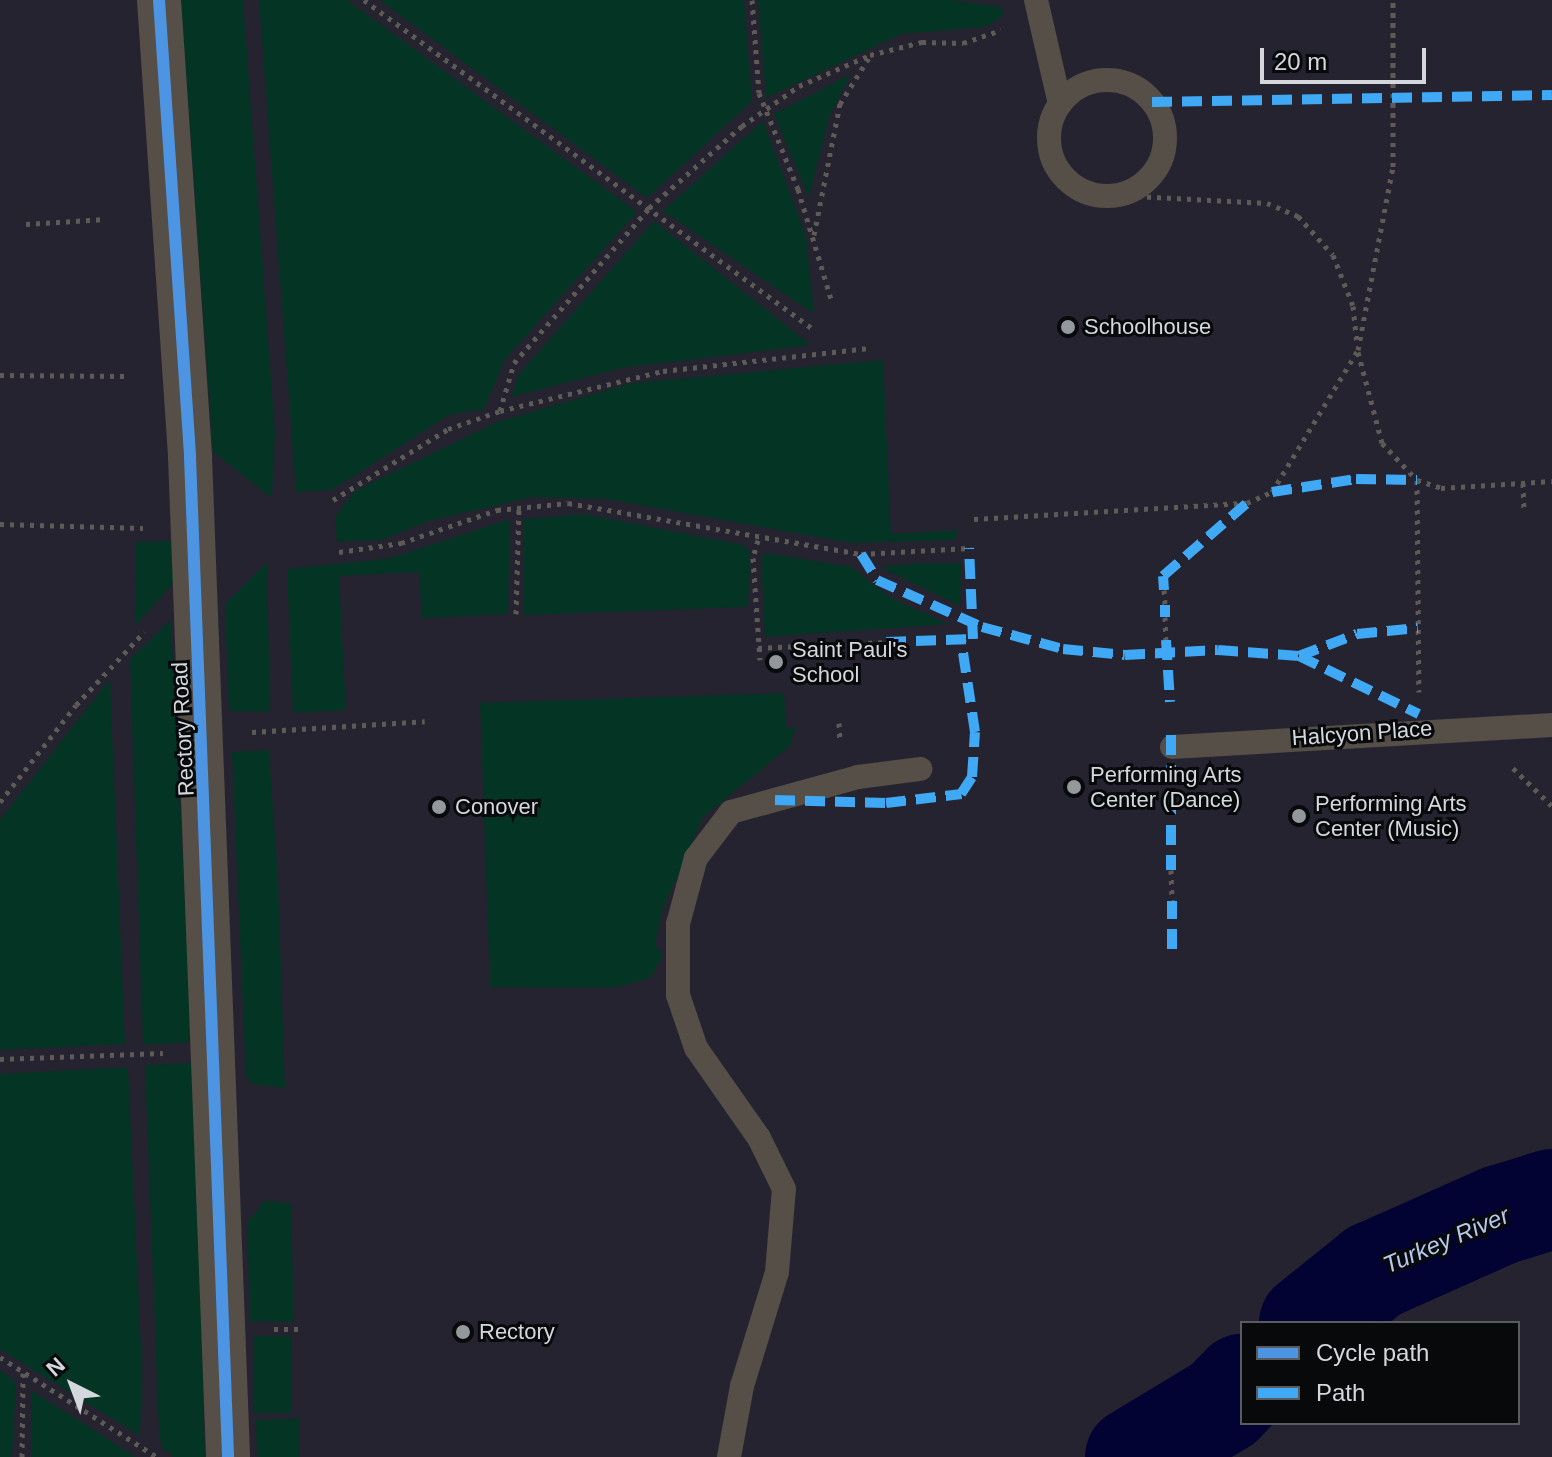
<!DOCTYPE html>
<html>
<head>
<meta charset="utf-8">
<style>
	body { margin:0 }
	#map { position:relative; width:1552px; height:1457px; overflow:hidden; background:#1d2023; font-family:Helvetica,sans-serif }
	div>[style] { position:absolute }
	.education>* { inset:0; background:#262331 }
	.green>* { inset:0; background:#043423 }
	.river>* { height:100px; margin:-50px; padding:0 50px; transform-origin:50px; border-radius:50px; background:#030333 }
	.path>* { height:5px; margin-top:-2.5px; transform-origin:0; background:repeating-linear-gradient(90deg,#5e5a56 0 4px,transparent 0 10px) }
	.service>* { height:24px; margin:-12px; padding:0 12px; transform-origin:12px; border-radius:12px; background:#554f48 }
	.service>.ring { margin:-12px; padding:0; box-sizing:content-box; background:none; border:24px solid #554f48; border-radius:50% }
	.minor>* { height:44px; margin:-22px; padding:0 22px; transform-origin:22px; border-radius:22px; background:#554f48 }
	.quiet>* { height:10px; margin-top:-5px; transform-origin:0; background:repeating-linear-gradient(90deg,#3fa9f5 0 20px,transparent 0 30px) }
	.cycleway>* { height:12px; margin:-6px; padding:0 6px; transform-origin:6px; border-radius:6px; background:#4d94e3 }
	.dots>* { width:22px; height:22px; translate:-50% -50%; box-sizing:border-box; border:4px solid #07090b; border-radius:50% }
	span { translate:-50% -50%; white-space:nowrap; text-align:center; line-height:1.15; -webkit-text-stroke:6px #07090b; paint-order:stroke }
	.poi-label { font-size:22px; color:#d4d7db }
	.left { translate:0 -50%; text-align:left }
	.street-label { font-size:22px; color:#d4d7db }
	.water-label { font-size:24px; color:#b5c9ee; font-style:italic }
	.legend { position:absolute; left:1240px; top:1321px; width:280px; height:104px; box-sizing:border-box; background:#07090b; border:2px solid #595b5e; margin:0; padding:10px 14px; list-style:none; font-size:24px; color:#d4d7db }
	.legend li { display:flex; align-items:center; gap:16px; height:40px }
	.legend b { width:40px; border:2px solid #595b5e }
	.north { position:absolute; left:32px; top:1345px; width:80px; height:80px; -webkit-text-stroke:6px #07090b; paint-order:stroke; rotate:318deg; font-size:22px; font-weight:700; line-height:32px; text-align:center; color:#d4d7db }
	.north::after { content:''; display:block; margin:auto; width:28px; height:36px; background:#d4d7db; clip-path:polygon(50% 0,100% 100%,50% 72%,0 100%) }
	.scale { position:absolute; left:1260px; top:48px; width:166px; height:36px; box-sizing:border-box; border:4px solid #d4d7db; border-top:0; padding-left:10px; font-size:24px; line-height:28px; white-space:nowrap; color:#d4d7db; -webkit-text-stroke:6px #07090b; paint-order:stroke }
</style>
</head>
<body>
<div id="map">
	<div class="education">
		<i style="clip-path:polygon(evenodd,0 0,1552px 0,1552px 1457px,0 1457px,0 0,1242px 1323px,1518px 1323px,1518px 1423px,1242px 1423px,1242px 1323px)"></i>
	</div>
	<div class="green">
		<i style="clip-path:polygon(181px 0,243px 0,275px 433px,272px 498px,213px 452px)"></i>
		<i style="clip-path:polygon(259px 0,347px 0,637px 212px,505px 359px,484px 409px,449px 415px,332px 490px,296px 492px)"></i>
		<i style="clip-path:polygon(380px 0,744px 0,752px 101px,647px 198px)"></i>
		<i style="clip-path:polygon(758px 0,949px 0,1002px 7px,1003px 16px,985px 27px,901px 34px,766px 98px)"></i>
		<i style="clip-path:polygon(851px 74px,829px 117px,809px 198px,774px 114px)"></i>
		<i style="clip-path:polygon(763px 121px,806px 236px,814px 314px,663px 211px)"></i>
		<i style="clip-path:polygon(654px 221px,811px 345px,622px 368px,511px 397px,519px 374px)"></i>
		<i style="clip-path:polygon(883px 360px,891px 534px,958px 530px,955px 540px,852px 543px,606px 499px,533px 497px,428px 521px,381px 540px,337px 542px,335px 517px,355px 491px,497px 422px,632px 383px)"></i>
		<i style="clip-path:polygon(584px 514px,743px 545px,750px 552px,748px 607px,524px 615px,524px 519px)"></i>
		<i style="clip-path:polygon(510px 519px,508px 614px,422px 618px,419px 572px,339px 576px,346px 710px,293px 713px,287px 569px,391px 558px)"></i>
		<i style="clip-path:polygon(175px 541px,175px 581px,136px 625px,135px 542px)"></i>
		<i style="clip-path:polygon(766px 553px,852px 567px,891px 598px,948px 624px,765px 637px,761px 558px)"></i>
		<i style="clip-path:polygon(267px 562px,270px 712px,229px 711px,225px 604px)"></i>
		<i style="clip-path:polygon(961px 563px,960px 606px,880px 567px,919px 563px)"></i>
		<i style="clip-path:polygon(171px 620px,192px 1042px,143px 1045px,130px 659px)"></i>
		<i style="clip-path:polygon(110px 679px,125px 1044px,0 1050px,0 820px)"></i>
		<i style="clip-path:polygon(784px 693px,786px 729px,796px 726px,790px 746px,703px 817px,662px 911px,655px 945px,663px 954px,651px 978px,613px 988px,490px 987px,480px 703px)"></i>
		<i style="clip-path:polygon(269px 750px,278px 881px,285px 1088px,251px 1084px,246px 1075px,232px 752px)"></i>
		<i style="clip-path:polygon(195px 1063px,205px 1457px,174px 1457px,162px 1448px,159px 1433px,145px 1065px)"></i>
		<i style="clip-path:polygon(128px 1067px,142px 1370px,140px 1436px,0 1349px,0 1074px)"></i>
		<i style="clip-path:polygon(264px 1201px,291px 1203px,294px 1322px,250px 1321px,247px 1223px)"></i>
		<i style="clip-path:polygon(254px 1336px,292px 1336px,291px 1413px,254px 1413px)"></i>
		<i style="clip-path:polygon(0 1370px,16px 1382px,12px 1457px,0 1457px)"></i>
		<i style="clip-path:polygon(32px 1391px,136px 1457px,31px 1457px)"></i>
		<i style="clip-path:polygon(299px 1418px,300px 1457px,257px 1457px,256px 1420px)"></i>
	</div>
	<div class="river">
		<i style="left:1309px;top:1323px;width:83px;rotate:-38.7deg"></i>
		<i style="left:1374px;top:1271px;width:138px;rotate:-24deg"></i>
		<i style="left:1500px;top:1215px;width:54px;rotate:-17.1deg"></i>
		<i style="left:1135px;top:1457px;width:103px;rotate:-31.1deg"></i>
		<i style="left:1223px;top:1404px;width:28px;rotate:-46deg"></i>
	</div>
	<div class="path">
		<i style="left:364px;top:0;width:557px;rotate:36.23deg"></i>
		<i style="left:752px;top:0;width:93px;rotate:85.7deg"></i>
		<i style="left:759px;top:93px;width:104px;rotate:67.9deg"></i>
		<i style="left:798px;top:189px;width:118px;rotate:73.3deg"></i>
		<i style="left:1117px;top:195px;width:150px;rotate:3.1deg"></i>
		<i style="left:1267px;top:203px;width:34px;rotate:23deg"></i>
		<i style="left:1298px;top:216px;width:52px;rotate:48.1deg"></i>
		<i style="left:1333px;top:255px;width:55px;rotate:68.6deg"></i>
		<i style="left:1353px;top:306px;width:36px;rotate:84deg"></i>
		<i style="left:26px;top:224px;width:80px;rotate:-3.6deg"></i>
		<i style="left:814px;top:235px;width:134px;rotate:-78.8deg"></i>
		<i style="left:840px;top:104px;width:57px;rotate:-58deg"></i>
		<i style="left:1358px;top:352px;width:94px;rotate:75.2deg"></i>
		<i style="left:1382px;top:443px;width:51px;rotate:46.6deg"></i>
		<i style="left:1417px;top:480px;width:25px;rotate:18deg"></i>
		<i style="left:1441px;top:488px;width:111px;rotate:-3.6deg"></i>
		<i style="left:0;top:375px;width:124px;rotate:0.5deg"></i>
		<i style="left:500px;top:411px;width:50px;rotate:-73.7deg"></i>
		<i style="left:514px;top:363px;width:206px;rotate:-48.9deg"></i>
		<i style="left:649px;top:208px;width:124px;rotate:-41.4deg"></i>
		<i style="left:742px;top:126px;width:70px;rotate:-35.1deg"></i>
		<i style="left:799px;top:86px;width:77px;rotate:-23.6deg"></i>
		<i style="left:870px;top:55px;width:54px;rotate:-14deg"></i>
		<i style="left:922px;top:42px;width:41px;rotate:1.4deg"></i>
		<i style="left:963px;top:43px;width:40px;rotate:-18.9deg"></i>
		<i style="left:1417px;top:480px;width:212px;rotate:89.5deg"></i>
		<i style="left:1523px;top:483px;width:25px;rotate:88deg"></i>
		<i style="left:333px;top:500px;width:135px;rotate:-31.7deg"></i>
		<i style="left:448px;top:429px;width:55px;rotate:-19.1deg"></i>
		<i style="left:500px;top:411px;width:168px;rotate:-13.8deg"></i>
		<i style="left:663px;top:371px;width:205px;rotate:-6.4deg"></i>
		<i style="left:974px;top:519px;width:273px;rotate:-3.4deg"></i>
		<i style="left:1247px;top:503px;width:27px;rotate:-24deg"></i>
		<i style="left:1272px;top:492px;width:166px;rotate:-58.8deg"></i>
		<i style="left:1358px;top:350px;width:186px;rotate:-79.2deg"></i>
		<i style="left:1393px;top:167px;width:167px;rotate:-90deg"></i>
		<i style="left:0;top:524px;width:143px;rotate:1.6deg"></i>
		<i style="left:758px;top:540px;width:19px;rotate:106deg"></i>
		<i style="left:753px;top:558px;width:102px;rotate:86.1deg"></i>
		<i style="left:339px;top:552px;width:63px;rotate:-8.3deg"></i>
		<i style="left:401px;top:543px;width:102px;rotate:-19deg"></i>
		<i style="left:497px;top:510px;width:71px;rotate:-5.6deg"></i>
		<i style="left:568px;top:503px;width:297px;rotate:9.9deg"></i>
		<i style="left:861px;top:554px;width:108px;rotate:-3.2deg"></i>
		<i style="left:1164px;top:590px;width:15px;rotate:86deg"></i>
		<i style="left:516px;top:614px;width:106px;rotate:-88.4deg"></i>
		<i style="left:1165px;top:617px;width:23px;rotate:88deg"></i>
		<i style="left:758px;top:648px;width:128px;rotate:-2.7deg"></i>
		<i style="left:839px;top:723px;width:18px;rotate:87deg"></i>
		<i style="left:252px;top:732px;width:173px;rotate:-3.6deg"></i>
		<i style="left:1513px;top:768px;width:54px;rotate:44.3deg"></i>
		<i style="left:0;top:802px;width:123px;rotate:-51.9deg"></i>
		<i style="left:76px;top:705px;width:100px;rotate:-47deg"></i>
		<i style="left:1171px;top:870px;width:31px;rotate:88deg"></i>
		<i style="left:0;top:1059px;width:163px;rotate:-2.1deg"></i>
		<i style="left:274px;top:1329px;width:30px"></i>
		<i style="left:0;top:1357px;width:186px;rotate:32.5deg"></i>
		<i style="left:22px;top:1457px;width:84px;rotate:-89.3deg"></i>
	</div>
	<div class="service">
		<i style="left:1036px;top:0;width:107px;rotate:77deg"></i>
		<i class="ring" style="left:1049px;top:80px;width:92px;height:92px"></i>
		<i style="left:1172px;top:747px;width:381px;rotate:-3.3deg"></i>
		<i style="left:729px;top:1457px;width:72px;rotate:-79.6deg"></i>
		<i style="left:742px;top:1386px;width:119px;rotate:-72.9deg"></i>
		<i style="left:777px;top:1272px;width:83px;rotate:-85.2deg"></i>
		<i style="left:784px;top:1189px;width:57px;rotate:-116.1deg"></i>
		<i style="left:759px;top:1138px;width:110px;rotate:-125deg"></i>
		<i style="left:696px;top:1048px;width:56px;rotate:-108.8deg"></i>
		<i style="left:678px;top:995px;width:71px;rotate:-90deg"></i>
		<i style="left:678px;top:924px;width:38px;rotate:-75deg"></i>
		<i style="left:688px;top:887px;width:30px;rotate:-75deg"></i>
		<i style="left:696px;top:858px;width:58px;rotate:-52.7deg"></i>
		<i style="left:731px;top:812px;width:132px;rotate:-15.4deg"></i>
		<i style="left:858px;top:777px;width:63px;rotate:-7.4deg"></i>
	</div>
	<div class="minor">
		<i style="left:159px;top:0;width:458px;rotate:86.1deg"></i>
		<i style="left:190px;top:457px;width:1001px;rotate:87.82deg"></i>
	</div>
	<div class="quiet">
		<i style="left:1152px;top:102px;width:400px;rotate:-1deg"></i>
		<i style="left:1272px;top:492px;width:85px;rotate:-8.8deg"></i>
		<i style="left:1356px;top:479px;width:61px;rotate:0.9deg"></i>
		<i style="left:861px;top:554px;width:31px;rotate:58deg"></i>
		<i style="left:877px;top:580px;width:115px;rotate:24.1deg"></i>
		<i style="left:982px;top:627px;width:84px;rotate:15.2deg"></i>
		<i style="left:1063px;top:649px;width:62px;rotate:5.5deg"></i>
		<i style="left:1125px;top:655px;width:93px;rotate:-3.1deg"></i>
		<i style="left:1218px;top:650px;width:81px;rotate:4.2deg"></i>
		<i style="left:1299px;top:656px;width:133px;rotate:25.8deg"></i>
		<i style="left:1164px;top:590px;width:14px;rotate:-94deg"></i>
		<i style="left:1163px;top:576px;width:111px;rotate:-41deg"></i>
		<i style="left:1165px;top:605px;width:12px;rotate:90deg"></i>
		<i style="left:1166px;top:640px;width:62px;rotate:86.3deg"></i>
		<i style="left:886px;top:642px;width:87px;rotate:-2deg"></i>
		<i style="left:973px;top:639px;width:91px;rotate:-92.5deg"></i>
		<i style="left:1299px;top:656px;width:62px;rotate:-20.8deg"></i>
		<i style="left:1357px;top:634px;width:61px;rotate:-5.6deg"></i>
		<i style="left:1171px;top:735px;width:135px;rotate:90deg"></i>
		<i style="left:775px;top:800px;width:111px;rotate:1.5deg"></i>
		<i style="left:886px;top:803px;width:76px;rotate:-6.8deg"></i>
		<i style="left:961px;top:794px;width:20px;rotate:-57deg"></i>
		<i style="left:972px;top:777px;width:45px;rotate:-86.2deg"></i>
		<i style="left:975px;top:732px;width:94px;rotate:-98.6deg"></i>
		<i style="left:1172px;top:949px;width:48px;rotate:-90deg"></i>
	</div>
	<div class="cycleway">
		<i style="left:159px;top:0;width:458px;rotate:86.1deg"></i>
		<i style="left:190px;top:457px;width:1001px;rotate:87.82deg"></i>
	</div>
	<div class="dots">
		<i style="left:1068px;top:327px;background:#94979b"></i>
		<i style="left:776px;top:662px;background:#94979b"></i>
		<i style="left:1074px;top:787px;background:#94979b"></i>
		<i style="left:439px;top:807px;background:#94979b"></i>
		<i style="left:1299px;top:816px;background:#94979b"></i>
		<i style="left:463px;top:1332px;background:#94979b"></i>
	</div>
	<div class="poi-label">
		<span class="left" style="left:1084px;top:327px">Schoolhouse</span>
		<span class="left" style="left:792px;top:662px">Saint Paul's<br>School</span>
		<span class="left" style="left:1090px;top:787px">Performing Arts<br>Center (Dance)</span>
		<span class="left" style="left:1315px;top:816px">Performing Arts<br>Center (Music)</span>
		<span class="left" style="left:455px;top:807px">Conover</span>
		<span class="left" style="left:479px;top:1332px">Rectory</span>
	</div>
	<div class="street-label">
		<span style="left:183px;top:729px;rotate:-93deg">Rectory Road</span>
		<span style="left:1362px;top:733px;rotate:-4deg">Halcyon Place</span>
	</div>
	<div class="water-label">
		<span style="left:1446px;top:1240px;rotate:-23deg">Turkey River</span>
	</div>
	<ul class="legend">
	<li><b style="height:10px;background:#4d94e3"></b>Cycle path</li>
	<li><b style="height:10px;background:#3fa9f5"></b>Path</li>
	</ul>
	<div class="north">N</div>
	<div class="scale">20 m</div>
</div>
</body>
</html>
